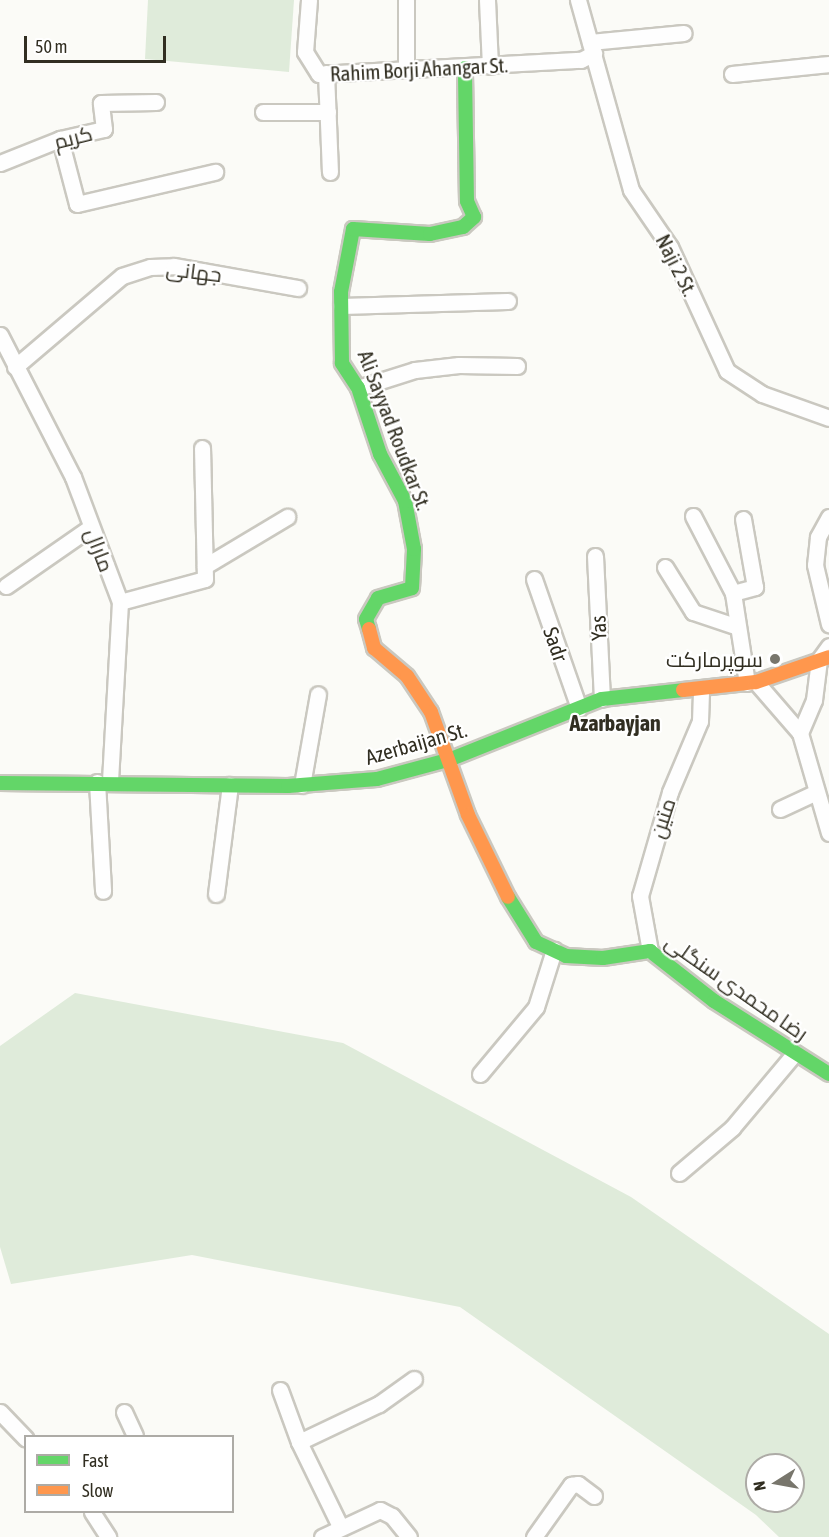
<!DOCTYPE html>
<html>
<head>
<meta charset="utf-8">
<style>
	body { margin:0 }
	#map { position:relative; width:829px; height:1537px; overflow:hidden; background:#fbfbf7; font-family:"Asap Condensed",Cairo,sans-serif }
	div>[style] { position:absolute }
	.green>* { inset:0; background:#dfebda }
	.roads { filter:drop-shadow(2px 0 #cac8c0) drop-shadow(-2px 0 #cac8c0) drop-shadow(0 2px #cac8c0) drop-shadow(0 -2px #cac8c0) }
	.street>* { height:15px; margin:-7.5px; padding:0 7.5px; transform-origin:7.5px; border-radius:7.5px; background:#fefefe }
	.fast>* { height:14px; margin:-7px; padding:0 7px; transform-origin:7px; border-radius:7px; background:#63d668 }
	.slow>* { height:14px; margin:-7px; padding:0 7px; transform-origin:7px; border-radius:7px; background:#ff974d }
	.dots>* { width:16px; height:16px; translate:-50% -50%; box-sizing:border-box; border:3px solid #fff; border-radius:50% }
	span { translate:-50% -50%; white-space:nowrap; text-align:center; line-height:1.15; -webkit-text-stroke:4.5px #fff; paint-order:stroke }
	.street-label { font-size:21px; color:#312e21 }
	.poi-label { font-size:21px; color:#312e21 }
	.right { translate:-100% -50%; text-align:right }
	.neighbourhood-label { font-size:22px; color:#312e21; font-weight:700 }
	.legend { position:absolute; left:24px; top:1435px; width:210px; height:78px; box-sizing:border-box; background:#fff; border:2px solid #adaba6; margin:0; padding:8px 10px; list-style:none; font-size:18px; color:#312e21 }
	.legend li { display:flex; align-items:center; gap:12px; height:30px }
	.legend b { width:30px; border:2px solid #adaba6 }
	.north { position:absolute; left:745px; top:1453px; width:60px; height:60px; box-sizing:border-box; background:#fff; border:2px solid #adaba6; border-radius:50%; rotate:259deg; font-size:16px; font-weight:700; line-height:24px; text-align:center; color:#312e21 }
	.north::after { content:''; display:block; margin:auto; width:21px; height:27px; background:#78766c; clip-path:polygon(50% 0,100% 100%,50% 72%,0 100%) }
	.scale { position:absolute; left:24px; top:36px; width:142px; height:27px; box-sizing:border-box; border:3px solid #312e21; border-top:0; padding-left:8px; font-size:18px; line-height:21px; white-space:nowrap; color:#312e21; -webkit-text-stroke:4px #fff; paint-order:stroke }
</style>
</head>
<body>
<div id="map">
	<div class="green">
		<i style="clip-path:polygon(148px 0,294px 0,289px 72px,145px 59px)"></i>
		<i style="clip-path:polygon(evenodd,75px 993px,343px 1043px,631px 1197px,829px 1334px,829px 1537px,779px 1537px,756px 1515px,460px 1307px,192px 1255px,11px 1284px,0 1247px,0 1046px,75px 993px,757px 1465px,793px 1465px,793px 1501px,757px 1501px,757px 1465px)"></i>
	</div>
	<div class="roads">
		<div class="street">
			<i style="left:309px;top:0;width:52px;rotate:94.4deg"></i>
			<i style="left:305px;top:52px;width:26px;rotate:58deg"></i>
			<i style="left:319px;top:74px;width:262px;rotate:-3.1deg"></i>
			<i style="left:581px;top:60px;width:15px;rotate:-28deg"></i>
			<i style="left:406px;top:0;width:69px;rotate:90deg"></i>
			<i style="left:487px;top:0;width:66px;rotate:87.4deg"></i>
			<i style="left:578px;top:0;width:197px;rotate:74.4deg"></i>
			<i style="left:631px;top:190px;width:69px;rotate:55.6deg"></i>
			<i style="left:670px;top:247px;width:136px;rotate:65.3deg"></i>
			<i style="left:727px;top:371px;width:42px;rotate:33.3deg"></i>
			<i style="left:762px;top:394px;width:71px;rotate:19.7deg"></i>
			<i style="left:590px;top:42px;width:94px;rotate:-5.5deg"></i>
			<i style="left:326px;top:73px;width:99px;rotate:87.7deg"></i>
			<i style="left:732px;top:74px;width:98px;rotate:-5.9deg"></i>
			<i style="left:263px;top:112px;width:65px"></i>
			<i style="left:60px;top:139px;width:67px;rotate:75.3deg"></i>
			<i style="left:77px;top:204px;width:142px;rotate:-13.1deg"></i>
			<i style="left:0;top:163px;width:65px;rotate:-21.8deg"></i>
			<i style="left:60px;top:139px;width:45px;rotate:-12.8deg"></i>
			<i style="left:104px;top:129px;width:26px;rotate:-97deg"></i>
			<i style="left:101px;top:103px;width:55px;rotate:-1deg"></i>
			<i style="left:341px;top:306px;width:167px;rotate:-1.7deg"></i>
			<i style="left:0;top:335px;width:160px;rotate:62.8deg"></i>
			<i style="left:73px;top:477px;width:134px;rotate:69.4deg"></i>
			<i style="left:120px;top:602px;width:180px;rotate:93.2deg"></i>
			<i style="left:15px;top:367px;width:140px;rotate:-40.4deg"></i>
			<i style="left:122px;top:276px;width:29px;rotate:-18deg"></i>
			<i style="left:150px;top:267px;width:24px;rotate:-2deg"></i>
			<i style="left:174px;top:266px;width:126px;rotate:10.1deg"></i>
			<i style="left:358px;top:388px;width:60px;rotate:-17.5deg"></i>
			<i style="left:415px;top:370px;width:44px;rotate:-6.5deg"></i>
			<i style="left:459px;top:365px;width:58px;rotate:1deg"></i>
			<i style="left:693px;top:516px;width:87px;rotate:62.5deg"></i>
			<i style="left:733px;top:593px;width:91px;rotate:81.2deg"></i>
			<i style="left:829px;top:517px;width:23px;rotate:119deg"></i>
			<i style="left:818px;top:537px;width:28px;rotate:96deg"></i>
			<i style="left:815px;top:565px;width:61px;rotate:76.7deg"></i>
			<i style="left:595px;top:556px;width:143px;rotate:87.2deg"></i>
			<i style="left:205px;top:566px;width:96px;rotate:-30.9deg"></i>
			<i style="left:665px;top:567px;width:53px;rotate:58.1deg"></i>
			<i style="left:693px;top:612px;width:47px;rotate:18.4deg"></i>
			<i style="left:534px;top:579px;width:137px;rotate:70.8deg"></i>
			<i style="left:6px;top:586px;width:103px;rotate:-34.8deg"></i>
			<i style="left:733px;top:593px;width:23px;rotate:-15deg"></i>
			<i style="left:755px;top:587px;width:69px;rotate:-100deg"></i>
			<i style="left:120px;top:602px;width:88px;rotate:-15.1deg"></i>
			<i style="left:205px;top:579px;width:131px;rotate:-91.3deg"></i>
			<i style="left:756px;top:682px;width:67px;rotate:49.2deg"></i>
			<i style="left:800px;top:733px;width:104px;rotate:73.8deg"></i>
			<i style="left:800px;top:733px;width:36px;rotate:-67deg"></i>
			<i style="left:814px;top:700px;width:40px;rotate:-82.9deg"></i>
			<i style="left:819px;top:660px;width:17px;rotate:-54deg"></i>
			<i style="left:97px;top:782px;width:109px;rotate:86.8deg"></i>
			<i style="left:302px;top:785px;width:92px;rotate:-80deg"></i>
			<i style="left:780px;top:809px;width:38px;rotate:-25deg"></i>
			<i style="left:216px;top:894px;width:110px;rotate:-82.7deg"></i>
			<i style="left:650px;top:951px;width:56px;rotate:-100.3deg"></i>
			<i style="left:640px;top:896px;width:108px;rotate:-73.9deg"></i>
			<i style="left:670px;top:792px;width:77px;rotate:-67.1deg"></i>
			<i style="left:700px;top:721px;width:32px;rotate:-88deg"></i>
			<i style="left:480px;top:1074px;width:87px;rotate:-50.1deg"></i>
			<i style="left:536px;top:1007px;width:60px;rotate:-72.5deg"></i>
			<i style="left:679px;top:1173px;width:70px;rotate:-40.3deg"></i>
			<i style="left:732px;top:1128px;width:98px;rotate:-50deg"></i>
			<i style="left:280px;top:1390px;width:55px;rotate:69.9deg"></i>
			<i style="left:299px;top:1442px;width:93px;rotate:64deg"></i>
			<i style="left:0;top:1412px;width:37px;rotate:46deg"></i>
			<i style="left:124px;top:1412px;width:26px;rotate:65deg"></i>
			<i style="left:299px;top:1442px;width:89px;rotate:-25.4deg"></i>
			<i style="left:379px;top:1404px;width:43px;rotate:-35.5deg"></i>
			<i style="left:92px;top:1512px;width:30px;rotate:57deg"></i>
			<i style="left:322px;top:1537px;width:64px;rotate:-25deg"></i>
			<i style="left:380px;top:1510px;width:13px;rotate:27deg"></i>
			<i style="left:392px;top:1516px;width:27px;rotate:51deg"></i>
			<i style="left:534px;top:1537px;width:64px;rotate:-54.6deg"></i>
			<i style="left:571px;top:1485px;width:7px;rotate:-8deg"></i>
			<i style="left:578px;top:1484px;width:20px;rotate:37deg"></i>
		</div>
		<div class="fast">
			<i style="left:369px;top:629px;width:10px;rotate:-107deg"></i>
			<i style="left:366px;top:619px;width:24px;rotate:-60deg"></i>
			<i style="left:378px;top:598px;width:35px;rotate:-16deg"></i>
			<i style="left:412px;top:588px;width:39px;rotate:-87deg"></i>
			<i style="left:414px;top:549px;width:49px;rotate:-100.6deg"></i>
			<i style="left:405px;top:501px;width:53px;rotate:-118deg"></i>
			<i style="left:380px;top:454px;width:70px;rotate:-108.4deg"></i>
			<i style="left:358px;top:388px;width:30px;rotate:-123deg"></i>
			<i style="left:342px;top:363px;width:71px;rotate:-90.8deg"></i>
			<i style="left:341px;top:292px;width:64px;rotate:-79.2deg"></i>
			<i style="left:353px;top:229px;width:77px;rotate:3.7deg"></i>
			<i style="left:430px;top:234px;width:34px;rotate:-12deg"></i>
			<i style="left:463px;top:227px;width:15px;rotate:-42deg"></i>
			<i style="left:474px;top:217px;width:17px;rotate:-114deg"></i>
			<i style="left:467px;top:201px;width:133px;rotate:-90.9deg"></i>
			<i style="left:0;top:783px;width:288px;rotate:0.6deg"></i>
			<i style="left:288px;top:786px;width:89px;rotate:-4.5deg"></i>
			<i style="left:377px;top:779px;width:77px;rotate:-15.1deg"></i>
			<i style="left:451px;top:759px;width:162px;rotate:-21.7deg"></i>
			<i style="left:602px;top:699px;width:81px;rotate:-6.3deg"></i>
			<i style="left:508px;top:897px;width:53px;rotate:58.1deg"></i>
			<i style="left:536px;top:942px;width:33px;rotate:25deg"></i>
			<i style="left:566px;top:956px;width:37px;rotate:3deg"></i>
			<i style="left:603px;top:958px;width:48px;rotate:-8.5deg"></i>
			<i style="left:650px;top:951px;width:81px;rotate:38deg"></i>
			<i style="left:714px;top:1001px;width:136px;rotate:32.4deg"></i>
		</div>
		<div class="slow">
			<i style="left:369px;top:629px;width:20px;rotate:75deg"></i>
			<i style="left:374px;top:648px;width:43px;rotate:40.3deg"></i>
			<i style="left:407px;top:676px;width:43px;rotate:56.3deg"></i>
			<i style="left:431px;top:712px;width:109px;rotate:70.2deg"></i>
			<i style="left:468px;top:815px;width:91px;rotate:64deg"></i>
			<i style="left:683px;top:690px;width:73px;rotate:-6.3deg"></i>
			<i style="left:756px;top:682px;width:77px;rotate:-18.9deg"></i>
		</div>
	</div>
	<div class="dots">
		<i style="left:775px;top:659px;background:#78766c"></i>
	</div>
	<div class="street-label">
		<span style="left:419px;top:69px;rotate:-3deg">Rahim Borji Ahangar St.</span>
		<span style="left:73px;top:137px;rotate:-14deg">کریم</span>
		<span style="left:677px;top:265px;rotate:63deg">Naji 2 St.</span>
		<span style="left:194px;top:271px;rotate:7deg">جهانی</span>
		<span style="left:395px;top:430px;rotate:69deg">Ali Sayyad Roudkar St.</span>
		<span style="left:100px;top:550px;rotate:69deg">مارال</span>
		<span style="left:598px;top:628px;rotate:-93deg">Yas</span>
		<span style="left:556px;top:644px;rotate:71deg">Sadr</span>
		<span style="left:416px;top:743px;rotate:-16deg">Azerbaijan St.</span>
		<span style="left:662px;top:818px;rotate:-72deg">متین</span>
		<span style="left:737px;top:987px;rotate:35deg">رضا محمدی سنگلی</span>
	</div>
	<div class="poi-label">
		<span class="right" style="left:763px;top:659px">سوپرمارکت</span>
	</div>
	<div class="neighbourhood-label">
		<span style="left:615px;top:724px">Azarbayjan</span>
	</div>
	<ul class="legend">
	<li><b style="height:8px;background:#63d668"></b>Fast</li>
	<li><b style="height:8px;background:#ff974d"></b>Slow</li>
	</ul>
	<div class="north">N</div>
	<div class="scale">50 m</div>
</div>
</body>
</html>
